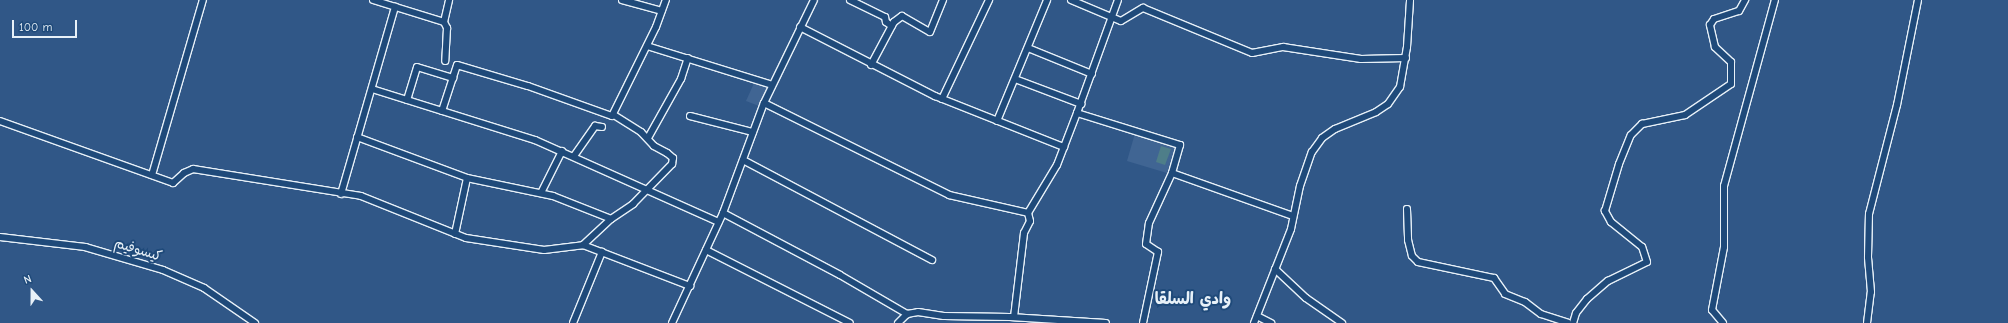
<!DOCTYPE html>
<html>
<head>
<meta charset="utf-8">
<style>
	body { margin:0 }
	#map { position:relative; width:2008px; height:323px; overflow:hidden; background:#305787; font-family:"Comic Neue","Playpen Sans Arabic",sans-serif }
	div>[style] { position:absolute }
	.built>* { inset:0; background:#406593 }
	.green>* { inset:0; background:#4e7e89 }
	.roads { filter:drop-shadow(1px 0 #e8f1f8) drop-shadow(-1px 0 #e8f1f8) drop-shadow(0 1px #e8f1f8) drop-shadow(0 -1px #e8f1f8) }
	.minor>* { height:6px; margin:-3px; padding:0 3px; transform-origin:3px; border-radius:3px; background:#1f4a7a }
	span { translate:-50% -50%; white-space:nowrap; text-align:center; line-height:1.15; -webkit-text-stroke:4px #1f4a7a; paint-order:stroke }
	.street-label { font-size:14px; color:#e8f1f8 }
	.quarter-label { font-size:16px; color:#e8f1f8; font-weight:700 }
	.north { position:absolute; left:12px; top:271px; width:40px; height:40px; -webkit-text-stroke:3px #1f4a7a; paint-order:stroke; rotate:339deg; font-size:11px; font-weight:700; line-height:16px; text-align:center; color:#e8f1f8 }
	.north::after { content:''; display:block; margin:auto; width:14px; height:18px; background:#e8f1f8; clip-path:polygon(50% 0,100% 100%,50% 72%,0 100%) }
	.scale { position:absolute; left:12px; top:20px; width:65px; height:18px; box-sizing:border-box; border:2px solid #e8f1f8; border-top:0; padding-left:5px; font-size:12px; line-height:14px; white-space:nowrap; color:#e8f1f8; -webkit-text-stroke:3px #1f4a7a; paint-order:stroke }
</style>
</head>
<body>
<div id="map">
	<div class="built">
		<i style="clip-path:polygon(755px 81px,769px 86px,759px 106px,746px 101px)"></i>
		<i style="clip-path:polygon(1136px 130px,1176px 145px,1167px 173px,1127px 161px)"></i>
	</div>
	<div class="green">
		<i style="clip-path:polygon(1161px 146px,1171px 149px,1165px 165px,1156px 162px)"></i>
	</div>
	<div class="roads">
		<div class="minor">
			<i style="left:373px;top:0;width:74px;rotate:17.2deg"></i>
			<i style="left:444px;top:22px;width:7px;rotate:63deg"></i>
			<i style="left:447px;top:28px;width:33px;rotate:93deg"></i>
			<i style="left:622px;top:0;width:41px;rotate:15.4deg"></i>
			<i style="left:850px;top:0;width:39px;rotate:26deg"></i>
			<i style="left:885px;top:17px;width:5px;rotate:79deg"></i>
			<i style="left:886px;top:22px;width:7px;rotate:34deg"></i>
			<i style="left:1071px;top:0;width:54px;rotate:22.8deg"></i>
			<i style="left:1121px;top:21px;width:26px;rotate:-31deg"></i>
			<i style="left:1143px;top:8px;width:118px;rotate:22.4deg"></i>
			<i style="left:1252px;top:53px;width:32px;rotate:-11deg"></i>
			<i style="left:1283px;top:47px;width:79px;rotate:8.7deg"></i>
			<i style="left:1361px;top:59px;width:45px;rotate:-1.3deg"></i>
			<i style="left:444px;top:22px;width:23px;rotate:-77deg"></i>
			<i style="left:800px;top:27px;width:152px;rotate:27.1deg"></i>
			<i style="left:935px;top:96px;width:139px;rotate:21.6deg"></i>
			<i style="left:647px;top:46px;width:131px;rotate:17.3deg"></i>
			<i style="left:1028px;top:48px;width:69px;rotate:22.1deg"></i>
			<i style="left:871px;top:65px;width:49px;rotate:-61.9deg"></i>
			<i style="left:894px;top:22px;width:10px;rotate:-37deg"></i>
			<i style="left:902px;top:16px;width:32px;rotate:30deg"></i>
			<i style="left:930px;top:32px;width:35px;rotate:-68deg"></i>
			<i style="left:1015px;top:79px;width:71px;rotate:20.7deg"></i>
			<i style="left:372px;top:89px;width:171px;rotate:17.4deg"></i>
			<i style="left:535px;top:140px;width:201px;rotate:24.1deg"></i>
			<i style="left:942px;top:99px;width:110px;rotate:-64.6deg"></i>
			<i style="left:407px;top:100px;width:34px;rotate:-73deg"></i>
			<i style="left:417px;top:67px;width:38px;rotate:17deg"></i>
			<i style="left:764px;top:103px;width:207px;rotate:26.4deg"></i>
			<i style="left:949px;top:195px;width:81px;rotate:12.8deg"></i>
			<i style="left:442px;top:111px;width:48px;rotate:-71.9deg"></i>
			<i style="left:457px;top:65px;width:74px;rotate:16.5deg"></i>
			<i style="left:528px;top:86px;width:89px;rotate:19.7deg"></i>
			<i style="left:612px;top:116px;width:99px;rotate:-63.7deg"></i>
			<i style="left:656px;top:27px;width:29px;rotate:-70deg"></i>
			<i style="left:1077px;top:113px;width:120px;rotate:-70.1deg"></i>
			<i style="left:690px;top:116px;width:65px;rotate:14.3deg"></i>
			<i style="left:0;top:121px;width:184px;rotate:19.7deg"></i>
			<i style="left:173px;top:183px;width:15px;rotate:-42deg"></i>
			<i style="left:184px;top:173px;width:10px;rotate:-24deg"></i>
			<i style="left:193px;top:169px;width:170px;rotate:9.1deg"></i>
			<i style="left:361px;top:196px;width:113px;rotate:21.8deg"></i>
			<i style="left:466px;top:238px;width:79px;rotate:8.7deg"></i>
			<i style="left:544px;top:250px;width:39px;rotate:-7deg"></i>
			<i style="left:583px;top:245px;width:115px;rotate:21deg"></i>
			<i style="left:997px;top:121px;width:131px;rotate:-67.5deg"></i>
			<i style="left:357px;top:137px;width:117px;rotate:20.4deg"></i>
			<i style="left:467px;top:178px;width:88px;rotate:11.8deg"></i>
			<i style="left:553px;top:196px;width:62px;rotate:21.6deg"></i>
			<i style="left:648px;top:138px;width:68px;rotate:-60.8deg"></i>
			<i style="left:681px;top:79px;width:22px;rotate:-72deg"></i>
			<i style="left:574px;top:156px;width:37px;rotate:-55deg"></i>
			<i style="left:595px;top:126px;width:7px;rotate:8deg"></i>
			<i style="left:743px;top:160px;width:214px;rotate:27.9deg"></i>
			<i style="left:152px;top:175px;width:182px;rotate:-73.8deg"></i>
			<i style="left:541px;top:193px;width:47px;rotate:-63.4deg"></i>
			<i style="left:341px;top:194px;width:195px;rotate:-73.9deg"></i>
			<i style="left:1407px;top:209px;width:31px;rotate:88deg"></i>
			<i style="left:1408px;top:240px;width:16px;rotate:76deg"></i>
			<i style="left:1412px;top:256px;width:8px;rotate:45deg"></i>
			<i style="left:1418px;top:262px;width:78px;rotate:11.9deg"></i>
			<i style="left:1494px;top:278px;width:19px;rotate:55deg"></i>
			<i style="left:1505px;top:294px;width:22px;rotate:22deg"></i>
			<i style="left:1525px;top:302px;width:20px;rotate:37deg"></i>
			<i style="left:1541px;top:314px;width:28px;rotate:18deg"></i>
			<i style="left:723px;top:213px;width:132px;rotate:27.9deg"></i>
			<i style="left:840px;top:275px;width:78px;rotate:30.2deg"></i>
			<i style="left:455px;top:234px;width:57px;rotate:-77.9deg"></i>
			<i style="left:0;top:237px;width:86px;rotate:6.7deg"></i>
			<i style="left:85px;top:247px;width:81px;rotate:16.4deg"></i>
			<i style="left:163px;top:270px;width:45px;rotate:23.7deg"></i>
			<i style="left:204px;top:288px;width:62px;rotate:34.5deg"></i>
			<i style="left:583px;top:245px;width:38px;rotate:-43deg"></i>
			<i style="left:611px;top:219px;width:27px;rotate:-34deg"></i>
			<i style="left:633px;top:204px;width:56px;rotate:-45.7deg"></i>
			<i style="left:672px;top:164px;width:6px;rotate:-81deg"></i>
			<i style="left:673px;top:158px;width:8px;rotate:-140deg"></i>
			<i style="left:667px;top:153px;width:15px;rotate:-152deg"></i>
			<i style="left:654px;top:146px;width:19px;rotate:-133deg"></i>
			<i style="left:641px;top:132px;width:32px;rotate:-148deg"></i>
			<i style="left:706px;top:250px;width:161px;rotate:26.9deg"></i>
			<i style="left:1275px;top:269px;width:42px;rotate:43.1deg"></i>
			<i style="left:1306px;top:298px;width:44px;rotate:34.8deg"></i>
			<i style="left:1257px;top:316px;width:16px;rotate:27deg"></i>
			<i style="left:1014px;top:317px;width:85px;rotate:-83.2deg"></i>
			<i style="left:1024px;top:233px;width:13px;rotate:-63deg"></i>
			<i style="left:1030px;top:221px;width:8px;rotate:-104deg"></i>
			<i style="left:1028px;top:213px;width:56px;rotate:-58.9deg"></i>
			<i style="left:1057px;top:165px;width:56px;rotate:-69deg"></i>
			<i style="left:1077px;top:113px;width:108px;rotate:17.3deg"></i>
			<i style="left:1180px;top:145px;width:29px;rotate:106deg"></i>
			<i style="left:1172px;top:173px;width:128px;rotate:19.6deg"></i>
			<i style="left:573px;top:323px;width:77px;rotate:-67.8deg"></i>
			<i style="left:672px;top:323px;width:121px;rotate:-65.1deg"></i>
			<i style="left:723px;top:213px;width:117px;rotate:-69.6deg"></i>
			<i style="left:764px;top:103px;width:114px;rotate:-64.1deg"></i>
			<i style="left:898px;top:323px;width:13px;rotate:-45deg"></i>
			<i style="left:907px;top:314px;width:11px;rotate:-10deg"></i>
			<i style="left:918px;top:312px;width:26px;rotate:9deg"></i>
			<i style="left:944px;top:316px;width:66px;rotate:0.9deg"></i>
			<i style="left:1010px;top:317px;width:96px;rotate:3.6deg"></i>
			<i style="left:1143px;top:323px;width:73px;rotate:-78.1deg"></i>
			<i style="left:1158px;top:252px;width:14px;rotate:-146deg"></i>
			<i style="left:1146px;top:244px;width:21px;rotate:-82deg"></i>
			<i style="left:1149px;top:223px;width:55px;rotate:-65.3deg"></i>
			<i style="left:1254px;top:323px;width:101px;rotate:-68.5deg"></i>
			<i style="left:1291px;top:229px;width:44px;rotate:-78.2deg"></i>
			<i style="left:1300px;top:186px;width:36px;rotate:-71deg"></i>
			<i style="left:1312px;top:152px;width:17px;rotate:-54deg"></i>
			<i style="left:1322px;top:138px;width:16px;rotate:-35deg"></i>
			<i style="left:1335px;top:129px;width:44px;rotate:-22.5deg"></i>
			<i style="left:1376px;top:112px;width:14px;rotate:-34deg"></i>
			<i style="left:1388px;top:104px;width:21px;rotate:-55deg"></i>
			<i style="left:1400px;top:87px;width:41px;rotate:-80.1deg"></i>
			<i style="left:1407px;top:47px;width:47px;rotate:-86.3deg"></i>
			<i style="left:1573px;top:323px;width:10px;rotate:-73deg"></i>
			<i style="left:1576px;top:313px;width:18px;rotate:-52deg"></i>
			<i style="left:1587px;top:299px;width:28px;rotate:-41deg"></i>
			<i style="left:1608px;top:281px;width:43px;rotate:-26deg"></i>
			<i style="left:1647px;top:262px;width:16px;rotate:-108deg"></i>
			<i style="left:1642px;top:247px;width:40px;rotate:-141deg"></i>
			<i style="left:1611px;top:222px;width:13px;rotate:-119deg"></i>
			<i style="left:1605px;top:211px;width:49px;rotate:-73.4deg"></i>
			<i style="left:1619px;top:164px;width:31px;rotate:-68deg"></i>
			<i style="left:1631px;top:135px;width:16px;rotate:-45deg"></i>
			<i style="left:1642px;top:124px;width:44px;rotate:-11.8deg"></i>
			<i style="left:1685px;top:115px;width:55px;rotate:-34deg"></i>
			<i style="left:1731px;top:84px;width:22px;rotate:-90deg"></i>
			<i style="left:1731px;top:62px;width:22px;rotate:-137deg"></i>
			<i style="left:1715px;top:47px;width:23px;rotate:-103deg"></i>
			<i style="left:1710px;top:25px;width:7px;rotate:-56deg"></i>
			<i style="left:1714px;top:19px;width:26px;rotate:-18deg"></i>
			<i style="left:1739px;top:11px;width:13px;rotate:-61deg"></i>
			<i style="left:1723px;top:323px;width:17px;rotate:-130deg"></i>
			<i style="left:1712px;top:310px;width:64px;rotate:-79.2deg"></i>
			<i style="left:1724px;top:247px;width:61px;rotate:-90deg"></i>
			<i style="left:1724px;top:186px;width:193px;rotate:-74.7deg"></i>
			<i style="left:1867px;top:323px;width:31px;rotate:-83deg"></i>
			<i style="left:1871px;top:292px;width:35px;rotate:-95deg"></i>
			<i style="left:1868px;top:257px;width:43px;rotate:-88.7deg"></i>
			<i style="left:1869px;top:214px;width:113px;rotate:-75.6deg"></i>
			<i style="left:1897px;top:105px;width:107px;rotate:-78.7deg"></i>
		</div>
	</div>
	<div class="street-label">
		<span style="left:138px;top:250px;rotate:17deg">كيسوفيم</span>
	</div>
	<div class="quarter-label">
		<span style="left:1193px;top:299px">وادي السلقا</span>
	</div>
	<div class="north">N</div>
	<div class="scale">100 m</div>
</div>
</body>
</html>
